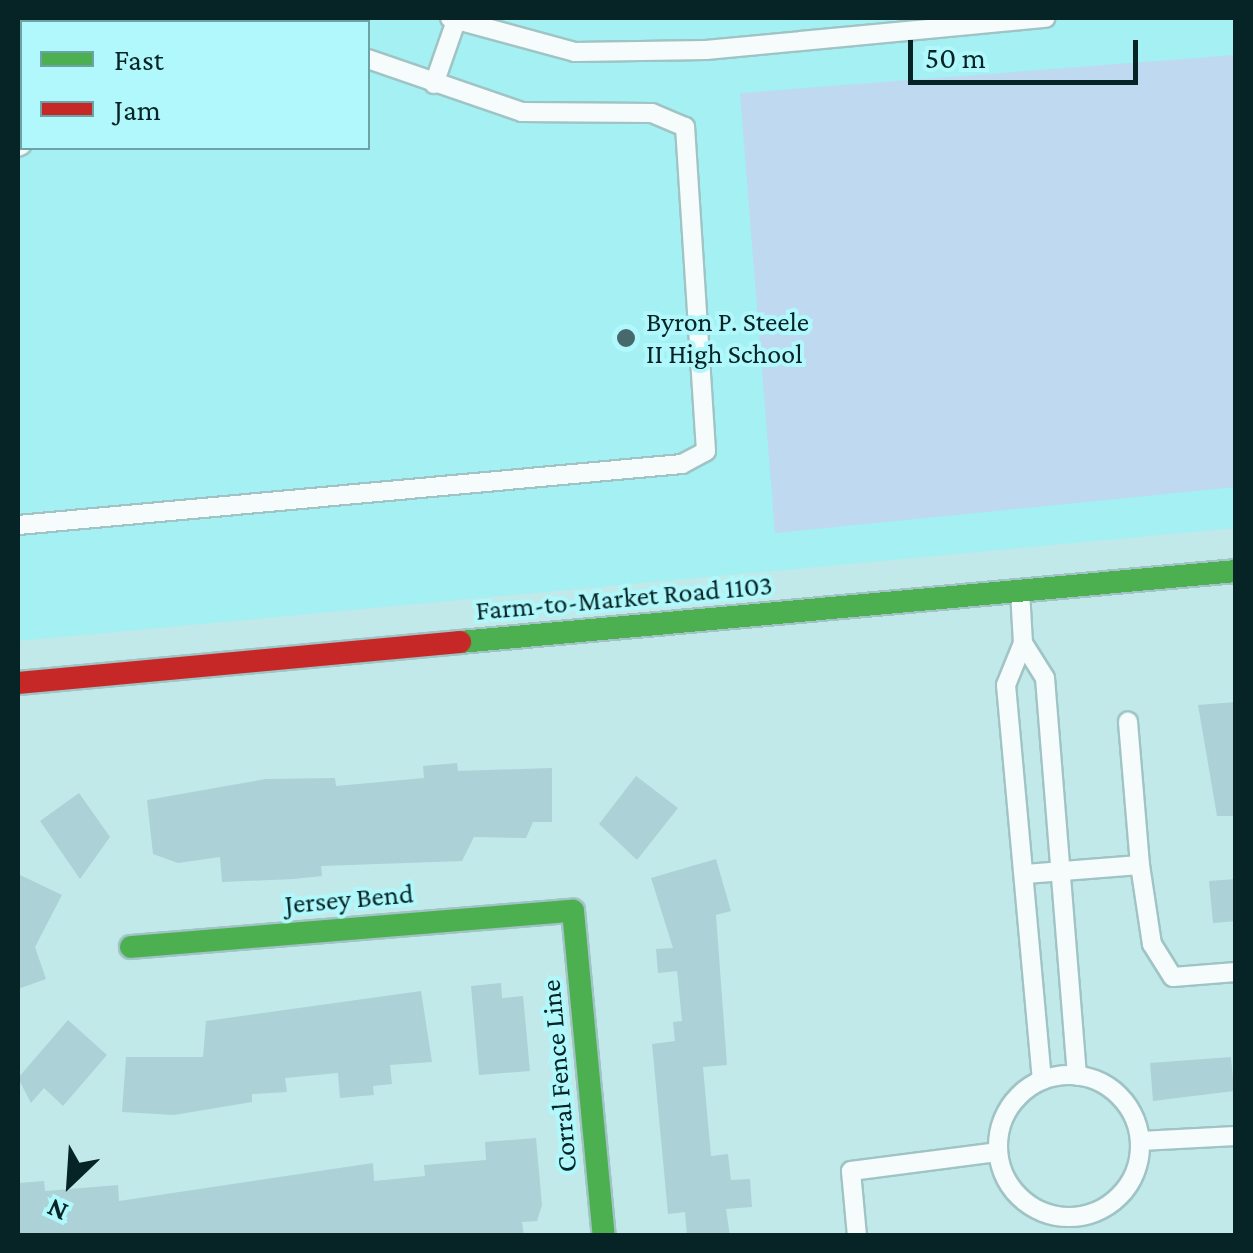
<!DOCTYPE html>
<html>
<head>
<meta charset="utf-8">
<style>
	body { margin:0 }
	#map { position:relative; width:1253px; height:1253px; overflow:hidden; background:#c1e9ea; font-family:"Crimson Pro",serif }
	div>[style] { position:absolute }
	.built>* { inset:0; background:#a4f0f3 }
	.water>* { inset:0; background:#bed9f0 }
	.building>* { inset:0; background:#acd1d7 }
	.roads { filter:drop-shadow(2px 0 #a0c4c5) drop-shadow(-2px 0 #a0c4c5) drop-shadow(0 2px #a0c4c5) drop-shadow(0 -2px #a0c4c5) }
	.lane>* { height:18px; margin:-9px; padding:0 9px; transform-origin:9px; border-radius:9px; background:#f6fcfc }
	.lane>.ring { margin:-9px; padding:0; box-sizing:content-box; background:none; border:18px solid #f6fcfc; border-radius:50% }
	.fast>* { height:22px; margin:-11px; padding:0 11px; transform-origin:11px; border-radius:11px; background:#4caf50 }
	.jam>* { height:22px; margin:-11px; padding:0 11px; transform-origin:11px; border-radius:11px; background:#c62828 }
	.dots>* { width:28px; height:28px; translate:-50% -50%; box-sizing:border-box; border:5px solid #b0f8fb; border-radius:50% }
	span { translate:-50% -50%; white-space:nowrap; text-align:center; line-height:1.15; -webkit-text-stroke:8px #b0f8fb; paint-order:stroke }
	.poi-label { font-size:28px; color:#062426 }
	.left { translate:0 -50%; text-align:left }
	.street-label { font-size:28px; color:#062426 }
	.frame { position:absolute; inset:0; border:20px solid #062426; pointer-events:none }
	.legend { position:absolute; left:20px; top:20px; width:350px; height:130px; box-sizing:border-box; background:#b0f8fb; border:2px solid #6ca3a6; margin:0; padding:12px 18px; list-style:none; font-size:30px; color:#062426 }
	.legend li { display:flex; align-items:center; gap:20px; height:50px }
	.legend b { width:50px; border:2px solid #6ca3a6 }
	.north { position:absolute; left:20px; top:1133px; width:100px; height:100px; -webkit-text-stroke:8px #b0f8fb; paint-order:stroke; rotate:205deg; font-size:28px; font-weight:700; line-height:40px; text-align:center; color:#062426 }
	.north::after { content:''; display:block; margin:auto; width:35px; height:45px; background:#062426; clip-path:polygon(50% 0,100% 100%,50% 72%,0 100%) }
	.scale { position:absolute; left:908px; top:40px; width:230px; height:45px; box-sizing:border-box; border:5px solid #062426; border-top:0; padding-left:12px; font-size:30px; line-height:35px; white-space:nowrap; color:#062426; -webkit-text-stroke:8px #b0f8fb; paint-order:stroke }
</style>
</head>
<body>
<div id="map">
	<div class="built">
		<i style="clip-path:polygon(evenodd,18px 18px,1235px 18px,1235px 528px,18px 641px,18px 18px,22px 22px,368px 22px,368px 148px,22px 148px,22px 22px)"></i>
	</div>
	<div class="water">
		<i style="clip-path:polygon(1235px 55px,1235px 487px,775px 533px,740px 93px)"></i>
	</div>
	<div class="building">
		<i style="clip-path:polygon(1236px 702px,1236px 816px,1217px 816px,1198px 705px)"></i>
		<i style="clip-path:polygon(457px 763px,458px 771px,552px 768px,552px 822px,533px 822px,526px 838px,474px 837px,462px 861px,321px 866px,322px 876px,293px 879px,222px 882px,220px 857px,178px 863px,153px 854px,147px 800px,266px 779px,335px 778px,336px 786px,424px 778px,423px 766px)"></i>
		<i style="clip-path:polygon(636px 776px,678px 808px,637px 860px,599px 824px)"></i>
		<i style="clip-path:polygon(79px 793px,110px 837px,80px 879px,40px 821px)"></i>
		<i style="clip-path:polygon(716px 859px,731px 911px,716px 915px,727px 1065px,703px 1067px,711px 1156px,728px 1154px,731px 1180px,750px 1179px,752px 1207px,726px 1209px,730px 1236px,687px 1236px,685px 1212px,668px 1214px,652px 1044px,675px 1041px,673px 1022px,682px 1021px,677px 971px,658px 973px,656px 949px,673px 948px,651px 878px)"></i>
		<i style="clip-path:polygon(18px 874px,62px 895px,35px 947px,46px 979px,18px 989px)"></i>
		<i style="clip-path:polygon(1236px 879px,1236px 921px,1213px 923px,1209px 881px)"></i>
		<i style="clip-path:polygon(501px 983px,502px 998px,523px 996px,530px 1071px,479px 1075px,471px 986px)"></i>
		<i style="clip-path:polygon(421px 991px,432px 1062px,390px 1065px,392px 1084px,373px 1086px,374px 1095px,340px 1098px,338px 1073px,285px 1078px,287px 1092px,252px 1094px,252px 1102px,174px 1115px,122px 1112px,126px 1057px,203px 1057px,206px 1021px)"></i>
		<i style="clip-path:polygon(68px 1020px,107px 1055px,63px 1106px,44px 1088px,31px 1103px,18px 1078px)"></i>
		<i style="clip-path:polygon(1231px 1057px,1234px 1091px,1153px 1101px,1150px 1063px)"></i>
		<i style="clip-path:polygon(536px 1138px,542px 1205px,537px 1221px,522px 1222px,524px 1236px,18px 1236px,19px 1183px,44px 1181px,45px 1191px,118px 1185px,119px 1201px,373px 1163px,374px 1181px,425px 1176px,424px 1165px,486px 1160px,485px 1142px)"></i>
	</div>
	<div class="roads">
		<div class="lane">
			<i style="left:300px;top:18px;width:7px;rotate:34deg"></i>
			<i style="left:450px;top:18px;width:130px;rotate:15.2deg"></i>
			<i style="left:575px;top:52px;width:131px;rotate:-0.9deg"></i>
			<i style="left:706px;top:50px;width:341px;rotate:-5.4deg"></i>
			<i style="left:434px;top:84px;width:67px;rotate:-70.8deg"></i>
			<i style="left:18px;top:147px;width:4px;rotate:-27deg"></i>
			<i style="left:18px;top:525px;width:667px;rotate:-5.25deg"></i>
			<i style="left:682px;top:464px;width:27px;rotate:-28deg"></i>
			<i style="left:706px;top:451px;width:325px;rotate:-93.7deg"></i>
			<i style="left:685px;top:127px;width:36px;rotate:-157deg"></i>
			<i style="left:652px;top:113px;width:130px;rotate:-179.6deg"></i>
			<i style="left:522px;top:112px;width:163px;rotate:-161deg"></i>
			<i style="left:1020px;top:591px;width:52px;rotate:86.7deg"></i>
			<i style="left:1023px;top:643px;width:45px;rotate:112deg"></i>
			<i style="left:1006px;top:685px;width:397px;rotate:84.8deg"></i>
			<i style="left:1023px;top:643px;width:41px;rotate:57.8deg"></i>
			<i style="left:1045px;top:678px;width:399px;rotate:85.4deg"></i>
			<i style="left:1140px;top:865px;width:80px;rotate:81.4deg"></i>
			<i style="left:1152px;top:944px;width:39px;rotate:58deg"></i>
			<i style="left:1173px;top:977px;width:63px;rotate:-4.5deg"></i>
			<i style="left:1025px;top:874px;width:115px;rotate:-4.5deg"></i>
			<i style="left:1140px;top:865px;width:144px;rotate:-94.8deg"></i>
			<i class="ring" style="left:998px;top:1075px;width:124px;height:124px"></i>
			<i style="left:1140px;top:1141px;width:96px;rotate:-3deg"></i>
			<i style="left:857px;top:1236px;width:65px;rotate:-95.3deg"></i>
			<i style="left:851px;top:1171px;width:147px;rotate:-7.4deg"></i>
		</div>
		<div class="fast">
			<i style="left:460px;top:642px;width:779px;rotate:-5.23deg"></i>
			<i style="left:131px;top:947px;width:443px;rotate:-4.7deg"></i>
			<i style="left:573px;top:911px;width:326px;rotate:84.6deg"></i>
		</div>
		<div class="jam">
			<i style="left:18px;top:683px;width:444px;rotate:-5.3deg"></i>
		</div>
	</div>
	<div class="dots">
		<i style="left:626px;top:338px;background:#47696b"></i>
	</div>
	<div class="poi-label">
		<span class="left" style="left:646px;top:338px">Byron P. Steele<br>II High School</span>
	</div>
	<div class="street-label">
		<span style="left:624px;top:598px;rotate:-5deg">Farm-to-Market Road 1103</span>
		<span style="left:349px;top:899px;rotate:-5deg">Jersey Bend</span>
		<span style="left:559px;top:1076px;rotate:-95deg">Corral Fence Line</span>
	</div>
	<div class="frame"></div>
	<ul class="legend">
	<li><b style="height:12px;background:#4caf50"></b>Fast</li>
	<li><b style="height:12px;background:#c62828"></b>Jam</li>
	</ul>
	<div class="north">N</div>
	<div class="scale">50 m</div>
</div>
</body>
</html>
